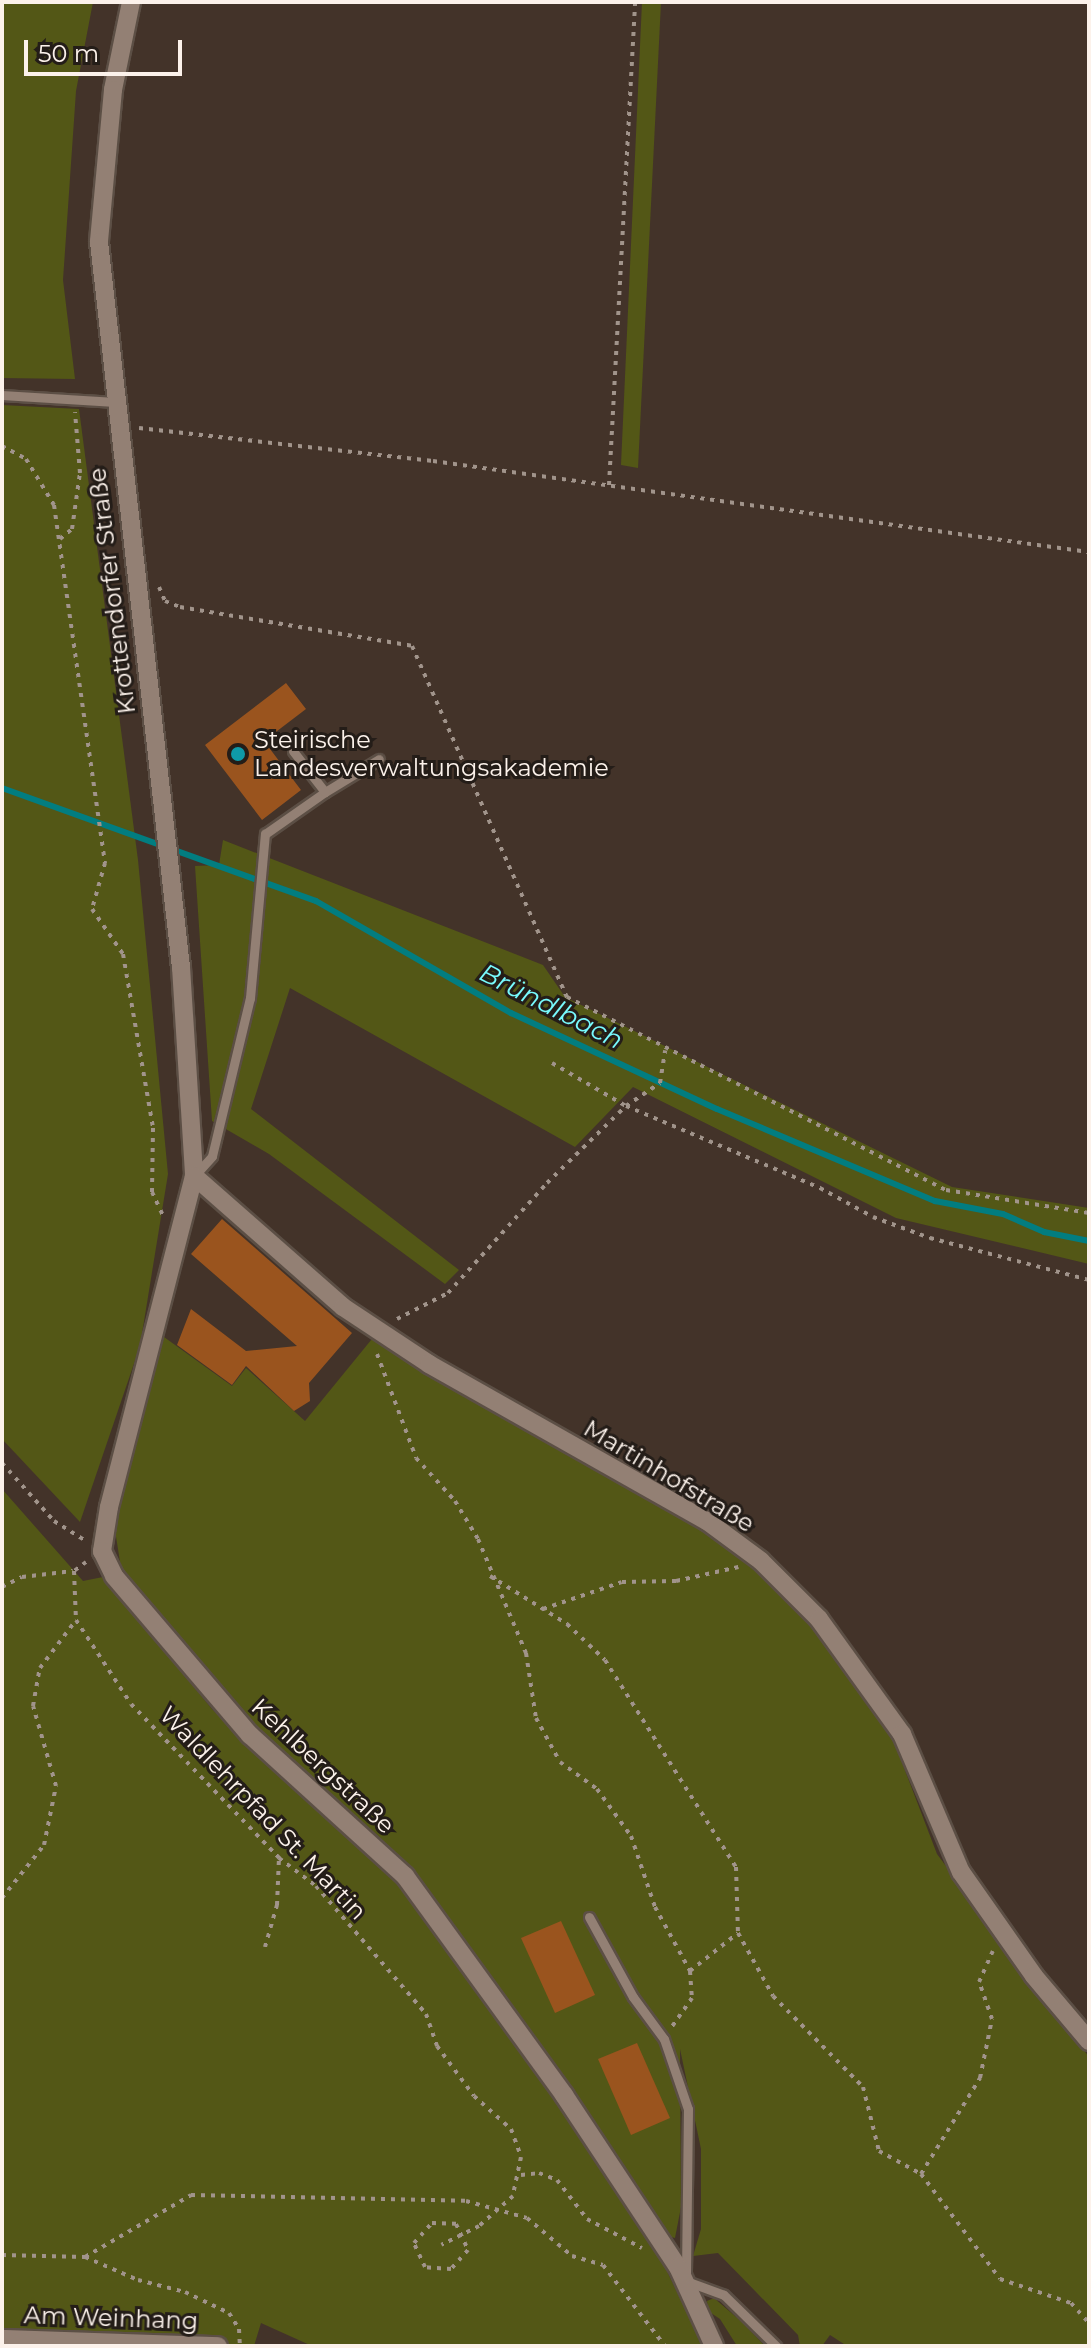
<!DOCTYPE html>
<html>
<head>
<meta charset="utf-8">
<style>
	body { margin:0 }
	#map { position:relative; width:1091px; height:2348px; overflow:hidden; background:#433329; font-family:Montserrat,sans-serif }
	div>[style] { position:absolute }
	.green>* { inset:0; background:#535716 }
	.stream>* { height:6px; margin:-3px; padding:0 3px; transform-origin:3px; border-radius:3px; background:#027d80 }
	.building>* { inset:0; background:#9a541e }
	.path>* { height:4px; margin-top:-2px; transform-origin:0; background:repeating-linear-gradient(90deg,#a1948b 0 4px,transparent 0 10px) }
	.roads { filter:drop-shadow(2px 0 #5c4f45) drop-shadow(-2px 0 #5c4f45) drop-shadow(0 2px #5c4f45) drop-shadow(0 -2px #5c4f45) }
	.lane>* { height:9px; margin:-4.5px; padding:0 4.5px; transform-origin:4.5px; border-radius:4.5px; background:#938074 }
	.street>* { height:18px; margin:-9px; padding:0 9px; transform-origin:9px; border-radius:9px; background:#938074 }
	.dots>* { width:22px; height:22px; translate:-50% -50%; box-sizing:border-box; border:4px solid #241d18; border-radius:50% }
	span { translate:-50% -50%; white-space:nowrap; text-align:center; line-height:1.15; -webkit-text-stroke:6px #241d18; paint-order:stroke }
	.street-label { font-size:24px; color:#fcf2eb }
	.poi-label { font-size:24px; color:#fcf2eb }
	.left { translate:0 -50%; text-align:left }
	.water-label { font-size:26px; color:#78fafd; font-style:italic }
	.frame { position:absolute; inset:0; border:4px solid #fcf2eb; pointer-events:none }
	.scale { position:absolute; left:24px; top:40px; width:158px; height:36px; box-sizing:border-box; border:4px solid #fcf2eb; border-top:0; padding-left:10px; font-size:24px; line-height:28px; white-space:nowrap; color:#fcf2eb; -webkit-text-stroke:6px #241d18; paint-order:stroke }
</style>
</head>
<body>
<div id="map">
	<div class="green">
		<i style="clip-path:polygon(2px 2px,93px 2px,76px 91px,63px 280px,75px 379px,2px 378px)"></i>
		<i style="clip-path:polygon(642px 2px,661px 2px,638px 468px,621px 465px)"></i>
		<i style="clip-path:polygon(2px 405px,79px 409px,138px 860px,168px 1174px,140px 1346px,80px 1522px,2px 1439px)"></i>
		<i style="clip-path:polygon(223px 840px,543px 965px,565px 997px,952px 1187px,1089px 1208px,1089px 1264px,896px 1218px,633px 1087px,575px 1147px,290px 988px,251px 1109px,459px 1270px,445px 1284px,269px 1154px,212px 1121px,195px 866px,219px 865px)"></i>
		<i style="clip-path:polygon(376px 1334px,736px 1547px,813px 1618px,893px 1739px,937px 1854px,1089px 2057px,1089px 2346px,847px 2346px,830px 2335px,822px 2346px,800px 2346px,798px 2335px,718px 2253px,693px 2256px,701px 2229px,701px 2149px,680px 2049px,681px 2207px,675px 2238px,667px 2236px,559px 2069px,485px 1981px,414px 1873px,256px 1727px,121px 1568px,114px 1524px,164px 1337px,232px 1386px,246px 1368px,305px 1421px)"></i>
		<i style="clip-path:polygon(2px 1489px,83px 1581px,103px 1577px,212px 1709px,259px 1756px,386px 1868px,537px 2069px,652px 2240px,703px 2346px,312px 2346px,261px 2323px,254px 2346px,2px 2346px)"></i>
		<i style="clip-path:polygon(714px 2298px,742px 2322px,765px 2346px,737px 2346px,720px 2319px,708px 2311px,707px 2301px)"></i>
	</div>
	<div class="stream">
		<i style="left:2px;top:788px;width:334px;rotate:19.8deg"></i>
		<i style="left:316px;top:901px;width:225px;rotate:29.9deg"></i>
		<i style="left:511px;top:1013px;width:227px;rotate:25deg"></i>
		<i style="left:717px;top:1109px;width:237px;rotate:22.9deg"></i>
		<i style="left:935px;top:1201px;width:69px;rotate:10.8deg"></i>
		<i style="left:1003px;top:1214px;width:45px;rotate:23.7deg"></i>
		<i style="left:1044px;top:1232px;width:46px;rotate:11.3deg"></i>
	</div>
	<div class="building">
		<i style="clip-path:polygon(286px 683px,306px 709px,264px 741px,301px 790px,262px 820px,205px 745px)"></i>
		<i style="clip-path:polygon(222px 1219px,352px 1333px,309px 1383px,310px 1401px,294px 1411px,246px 1366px,232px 1385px,177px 1345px,191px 1309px,246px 1351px,297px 1346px,191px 1254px)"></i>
		<i style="clip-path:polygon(561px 1921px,595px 1995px,555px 2013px,521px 1938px)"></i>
		<i style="clip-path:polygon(637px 2043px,670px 2118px,631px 2135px,598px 2059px)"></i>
	</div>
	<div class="path">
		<i style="left:139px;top:428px;width:296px;rotate:6.4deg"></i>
		<i style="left:433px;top:461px;width:662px;rotate:7.9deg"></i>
		<i style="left:2px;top:446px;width:27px;rotate:28deg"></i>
		<i style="left:26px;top:459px;width:54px;rotate:58.7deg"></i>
		<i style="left:54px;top:505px;width:362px;rotate:81.9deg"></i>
		<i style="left:105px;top:863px;width:48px;rotate:105.8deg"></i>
		<i style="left:92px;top:909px;width:55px;rotate:55.4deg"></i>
		<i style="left:123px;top:954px;width:177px;rotate:80.2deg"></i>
		<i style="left:153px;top:1128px;width:64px;rotate:90.9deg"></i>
		<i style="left:152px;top:1192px;width:26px;rotate:65deg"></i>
		<i style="left:609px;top:485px;width:484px;rotate:-86.9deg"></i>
		<i style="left:60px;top:539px;width:16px;rotate:-40deg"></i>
		<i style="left:72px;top:529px;width:57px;rotate:-81.9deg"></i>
		<i style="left:80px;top:473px;width:61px;rotate:-94.7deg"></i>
		<i style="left:159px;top:587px;width:15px;rotate:67deg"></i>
		<i style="left:165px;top:601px;width:16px;rotate:22deg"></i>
		<i style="left:180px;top:607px;width:235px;rotate:9.5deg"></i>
		<i style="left:412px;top:646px;width:384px;rotate:66.2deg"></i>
		<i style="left:567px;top:997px;width:425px;rotate:27deg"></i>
		<i style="left:946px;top:1190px;width:145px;rotate:9.1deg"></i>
		<i style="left:552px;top:1063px;width:86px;rotate:30.2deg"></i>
		<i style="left:626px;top:1106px;width:41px;rotate:-34.1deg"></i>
		<i style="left:660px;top:1083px;width:33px;rotate:-81deg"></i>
		<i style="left:397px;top:1319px;width:57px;rotate:-27deg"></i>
		<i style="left:448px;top:1293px;width:148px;rotate:-48deg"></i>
		<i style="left:547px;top:1183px;width:110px;rotate:-44.3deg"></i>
		<i style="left:626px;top:1106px;width:211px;rotate:22.9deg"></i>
		<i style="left:820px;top:1188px;width:60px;rotate:28.7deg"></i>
		<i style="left:873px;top:1217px;width:61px;rotate:20.2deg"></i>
		<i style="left:930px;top:1238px;width:164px;rotate:14.8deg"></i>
		<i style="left:377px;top:1354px;width:111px;rotate:69.4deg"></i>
		<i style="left:416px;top:1458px;width:58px;rotate:47.8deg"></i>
		<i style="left:455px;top:1501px;width:44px;rotate:58.8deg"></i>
		<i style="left:478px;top:1539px;width:124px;rotate:67.2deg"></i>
		<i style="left:526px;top:1653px;width:66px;rotate:81.3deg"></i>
		<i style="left:536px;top:1718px;width:50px;rotate:61.4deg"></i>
		<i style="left:560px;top:1762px;width:46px;rotate:36.1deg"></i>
		<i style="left:597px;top:1789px;width:58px;rotate:54.1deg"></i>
		<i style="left:631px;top:1836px;width:75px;rotate:71.3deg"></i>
		<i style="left:655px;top:1907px;width:73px;rotate:61.3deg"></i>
		<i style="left:690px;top:1971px;width:27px;rotate:86deg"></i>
		<i style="left:692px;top:1998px;width:35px;rotate:125deg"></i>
		<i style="left:2px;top:1463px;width:78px;rotate:48.1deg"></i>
		<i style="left:54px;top:1521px;width:36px;rotate:32deg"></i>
		<i style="left:86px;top:1562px;width:15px;rotate:143deg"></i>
		<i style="left:74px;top:1571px;width:49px;rotate:87.7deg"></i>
		<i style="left:76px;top:1620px;width:100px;rotate:56.8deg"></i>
		<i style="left:131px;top:1704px;width:214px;rotate:46.1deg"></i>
		<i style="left:279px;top:1858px;width:46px;rotate:37.1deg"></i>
		<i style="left:316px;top:1886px;width:169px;rotate:49.3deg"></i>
		<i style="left:426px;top:2014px;width:34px;rotate:71deg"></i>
		<i style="left:437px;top:2046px;width:62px;rotate:53.5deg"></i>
		<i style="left:474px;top:2096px;width:50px;rotate:41.7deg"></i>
		<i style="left:511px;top:2129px;width:30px;rotate:70deg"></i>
		<i style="left:521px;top:2157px;width:40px;rotate:102deg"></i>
		<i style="left:513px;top:2196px;width:45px;rotate:138.6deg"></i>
		<i style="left:479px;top:2226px;width:42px;rotate:153.4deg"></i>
		<i style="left:490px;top:1576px;width:91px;rotate:31.9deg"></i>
		<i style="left:567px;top:1624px;width:52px;rotate:43.5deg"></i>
		<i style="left:605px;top:1660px;width:245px;rotate:57.7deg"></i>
		<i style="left:736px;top:1867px;width:66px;rotate:88.3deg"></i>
		<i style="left:738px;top:1933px;width:72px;rotate:60.9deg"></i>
		<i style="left:773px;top:1996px;width:128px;rotate:45.3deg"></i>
		<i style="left:863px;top:2087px;width:66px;rotate:76deg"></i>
		<i style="left:879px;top:2151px;width:48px;rotate:28.7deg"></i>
		<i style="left:921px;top:2174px;width:131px;rotate:53deg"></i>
		<i style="left:1000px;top:2279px;width:75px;rotate:18.7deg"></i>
		<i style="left:1071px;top:2303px;width:27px;rotate:48deg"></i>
		<i style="left:2px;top:1587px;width:22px;rotate:-27deg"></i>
		<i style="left:22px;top:1577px;width:51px;rotate:-6.7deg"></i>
		<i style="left:543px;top:1609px;width:83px;rotate:-18.9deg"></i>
		<i style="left:622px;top:1582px;width:54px;rotate:-1.1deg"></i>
		<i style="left:676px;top:1581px;width:64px;rotate:-12.7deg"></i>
		<i style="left:2px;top:1898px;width:68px;rotate:-51.6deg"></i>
		<i style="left:44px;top:1845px;width:60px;rotate:-78.5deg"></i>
		<i style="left:56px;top:1786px;width:83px;rotate:-106deg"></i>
		<i style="left:33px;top:1706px;width:39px;rotate:-80deg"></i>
		<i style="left:40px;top:1668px;width:60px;rotate:-53.1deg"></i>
		<i style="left:265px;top:1947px;width:44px;rotate:-74.1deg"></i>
		<i style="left:277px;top:1905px;width:47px;rotate:-87.6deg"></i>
		<i style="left:690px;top:1971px;width:61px;rotate:-38.4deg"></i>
		<i style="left:921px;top:2174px;width:113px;rotate:-58.4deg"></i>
		<i style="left:980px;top:2078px;width:60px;rotate:-78.5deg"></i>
		<i style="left:992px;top:2019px;width:39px;rotate:-109deg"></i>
		<i style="left:979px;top:1982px;width:34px;rotate:-66deg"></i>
		<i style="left:521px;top:2175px;width:18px;rotate:-6deg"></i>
		<i style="left:539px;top:2173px;width:19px;rotate:21deg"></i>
		<i style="left:557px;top:2180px;width:49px;rotate:52.4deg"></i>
		<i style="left:587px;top:2219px;width:62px;rotate:27.8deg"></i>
		<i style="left:432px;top:2223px;width:24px;rotate:2deg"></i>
		<i style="left:456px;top:2224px;width:29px;rotate:65deg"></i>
		<i style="left:468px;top:2250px;width:25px;rotate:132deg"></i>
		<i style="left:451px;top:2269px;width:26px;rotate:-176deg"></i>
		<i style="left:425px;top:2267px;width:26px;rotate:-115deg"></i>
		<i style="left:414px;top:2243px;width:27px;rotate:-48deg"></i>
		<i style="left:2px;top:2255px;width:83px;rotate:1.4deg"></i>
		<i style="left:85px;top:2257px;width:58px;rotate:23.5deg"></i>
		<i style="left:138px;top:2280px;width:49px;rotate:14.3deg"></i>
		<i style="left:185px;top:2292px;width:49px;rotate:25.5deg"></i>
		<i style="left:229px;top:2313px;width:19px;rotate:58deg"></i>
		<i style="left:239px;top:2329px;width:17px;rotate:87deg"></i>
		<i style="left:85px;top:2257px;width:123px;rotate:-30.3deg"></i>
		<i style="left:191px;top:2195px;width:275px;rotate:1.2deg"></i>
		<i style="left:466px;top:2201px;width:63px;rotate:15.6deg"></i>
		<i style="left:527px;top:2218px;width:59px;rotate:40.2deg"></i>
		<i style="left:572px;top:2256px;width:32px;rotate:16deg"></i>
		<i style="left:603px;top:2265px;width:102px;rotate:52.6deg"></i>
	</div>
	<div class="roads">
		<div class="lane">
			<i style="left:2px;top:395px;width:113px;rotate:3.5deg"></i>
			<i style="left:325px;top:792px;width:63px;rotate:-31.4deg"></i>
			<i style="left:196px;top:1174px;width:24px;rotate:-48deg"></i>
			<i style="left:212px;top:1156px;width:163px;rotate:-76.5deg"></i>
			<i style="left:250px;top:998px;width:165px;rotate:-84.8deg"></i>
			<i style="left:265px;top:834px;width:73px;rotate:-35deg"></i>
			<i style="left:325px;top:792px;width:52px;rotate:-128deg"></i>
			<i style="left:589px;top:1917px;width:91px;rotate:61.2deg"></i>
			<i style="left:633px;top:1997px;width:52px;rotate:53.6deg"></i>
			<i style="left:664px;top:2039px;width:74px;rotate:71.1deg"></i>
			<i style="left:688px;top:2109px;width:172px;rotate:90.7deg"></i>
			<i style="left:686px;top:2281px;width:40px;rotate:20.2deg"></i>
			<i style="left:724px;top:2295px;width:73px;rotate:44.4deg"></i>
		</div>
		<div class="street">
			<i style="left:131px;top:2px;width:90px;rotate:101.6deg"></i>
			<i style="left:113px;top:90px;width:153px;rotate:95.3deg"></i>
			<i style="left:99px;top:242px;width:730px;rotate:83.55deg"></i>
			<i style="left:181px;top:967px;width:209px;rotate:86.4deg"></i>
			<i style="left:194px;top:1176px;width:342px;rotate:104.4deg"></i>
			<i style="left:109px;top:1507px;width:45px;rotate:99deg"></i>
			<i style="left:102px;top:1551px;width:28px;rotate:64deg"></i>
			<i style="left:114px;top:1576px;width:209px;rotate:49.5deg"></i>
			<i style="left:250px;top:1735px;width:210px;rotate:42.3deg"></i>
			<i style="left:405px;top:1876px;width:271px;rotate:54deg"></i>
			<i style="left:564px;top:2095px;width:206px;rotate:56.5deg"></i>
			<i style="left:678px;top:2267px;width:87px;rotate:65.5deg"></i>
			<i style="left:194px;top:1176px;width:198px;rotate:41.3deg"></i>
			<i style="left:343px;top:1307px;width:103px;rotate:33.5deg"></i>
			<i style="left:429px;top:1364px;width:319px;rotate:29.5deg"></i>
			<i style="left:707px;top:1521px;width:67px;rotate:36.5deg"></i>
			<i style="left:761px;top:1561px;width:82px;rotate:45deg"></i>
			<i style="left:819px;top:1619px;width:142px;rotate:54.2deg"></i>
			<i style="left:902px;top:1734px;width:150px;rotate:66.9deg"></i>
			<i style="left:961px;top:1872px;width:127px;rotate:54.9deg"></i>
			<i style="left:1034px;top:1976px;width:85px;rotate:49.8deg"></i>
			<i style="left:2px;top:2339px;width:216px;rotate:1.9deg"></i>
		</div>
	</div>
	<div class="dots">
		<i style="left:238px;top:754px;background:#0f9aa8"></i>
	</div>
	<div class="street-label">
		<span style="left:112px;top:591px;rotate:-97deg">Krottendorfer Straße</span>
		<span style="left:669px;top:1476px;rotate:31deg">Martinhofstraße</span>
		<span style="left:323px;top:1766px;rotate:43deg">Kehlbergstraße</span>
		<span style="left:263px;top:1813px;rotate:46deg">Waldlehrpfad St. Martin</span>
		<span style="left:111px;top:2318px;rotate:2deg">Am Weinhang</span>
	</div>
	<div class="poi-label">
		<span class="left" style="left:254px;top:754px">Steirische<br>Landesverwaltungsakademie</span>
	</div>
	<div class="water-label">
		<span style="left:551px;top:1007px;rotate:27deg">Bründlbach</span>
	</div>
	<div class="frame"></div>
	<div class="scale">50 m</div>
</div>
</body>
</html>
